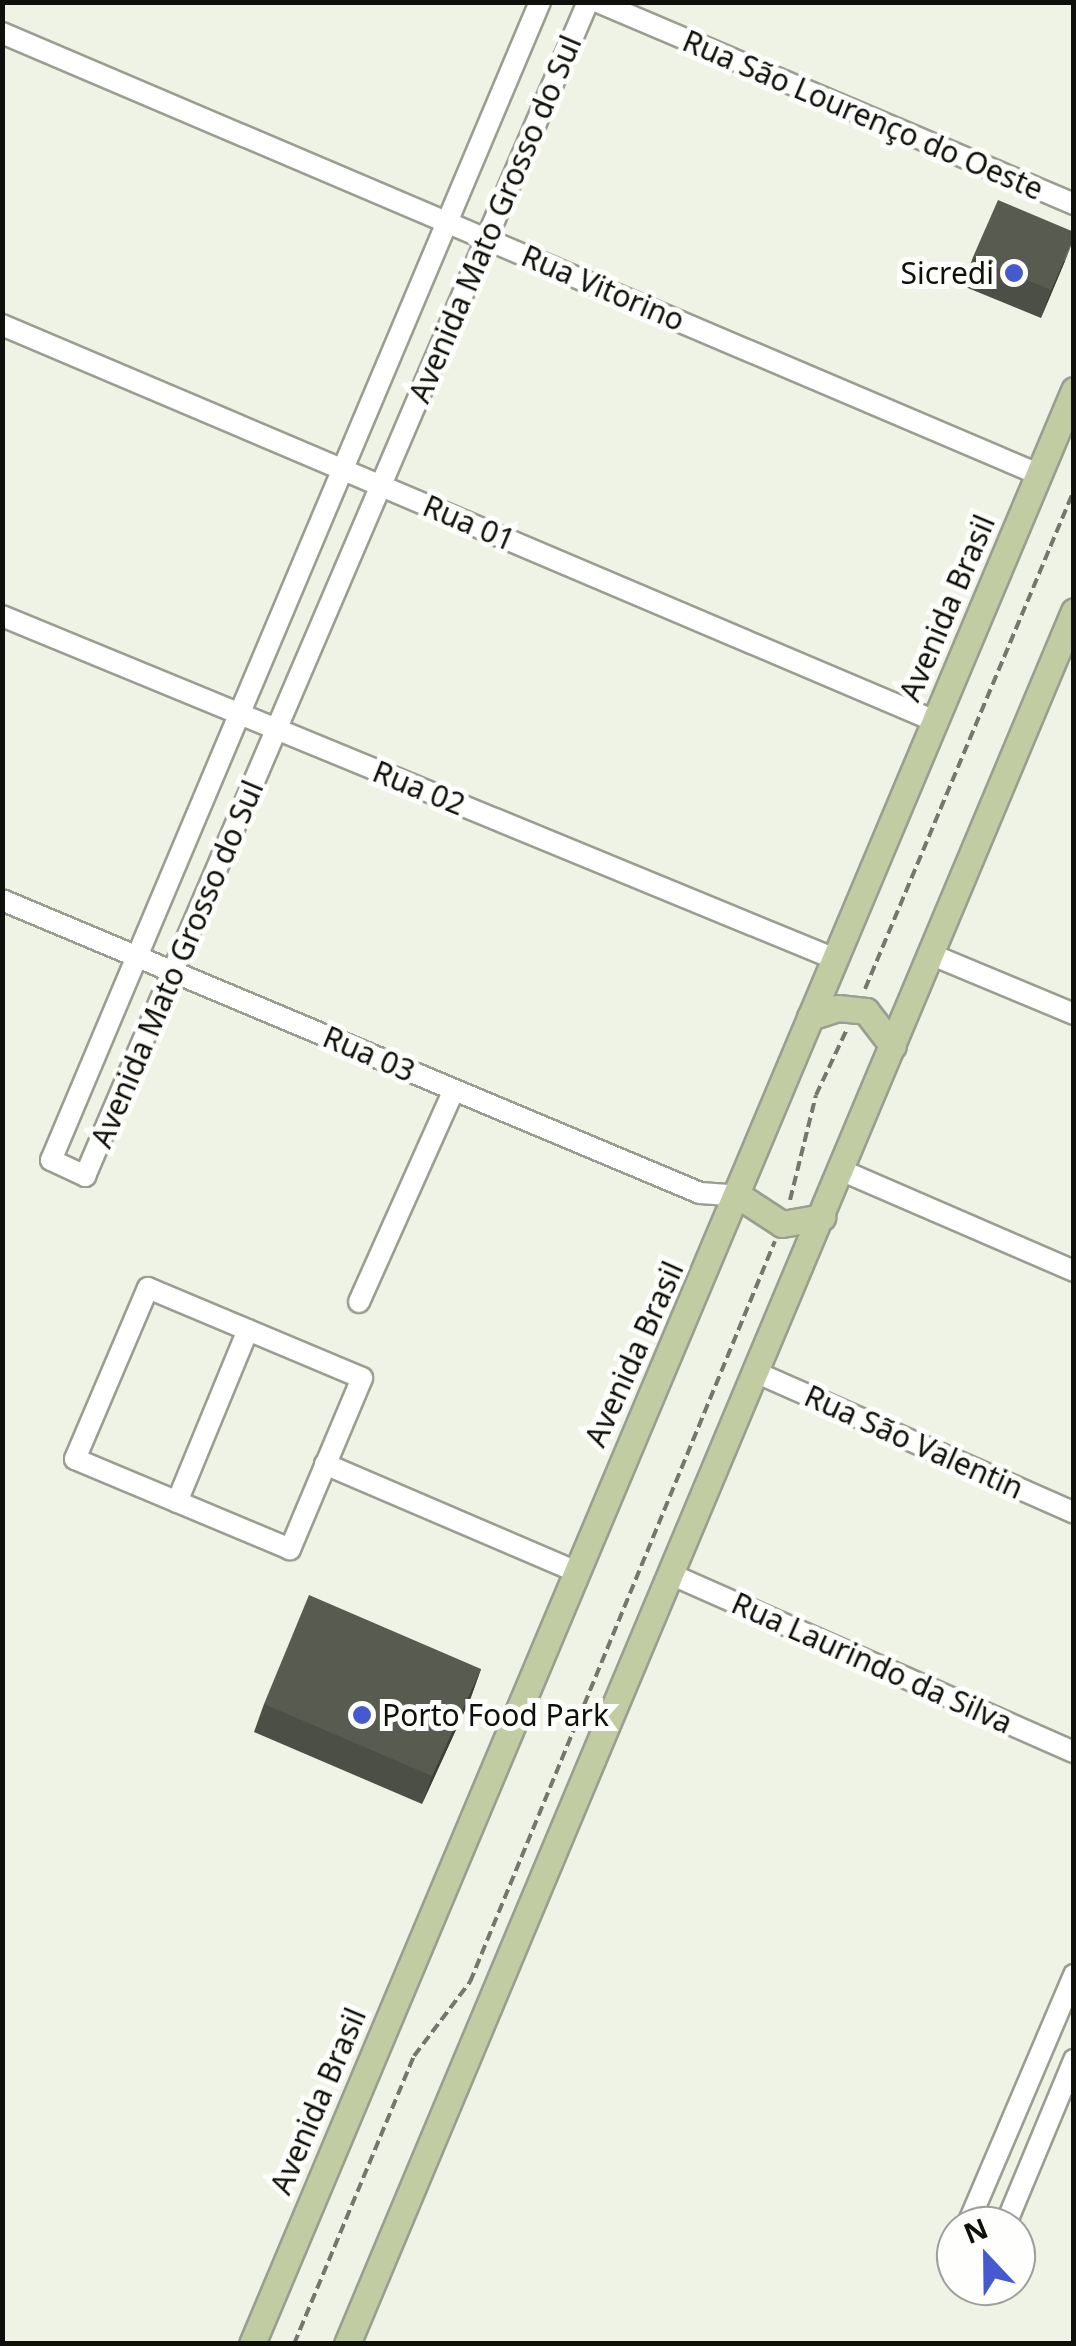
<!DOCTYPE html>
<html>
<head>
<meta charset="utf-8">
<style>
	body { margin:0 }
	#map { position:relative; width:1076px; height:2346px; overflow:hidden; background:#eff3e5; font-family:"Noto Sans",sans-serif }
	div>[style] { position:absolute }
	.path>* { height:4px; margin-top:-2px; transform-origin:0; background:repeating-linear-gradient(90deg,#75776e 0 10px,transparent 0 15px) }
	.roads { filter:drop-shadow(2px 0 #9a9e91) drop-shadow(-2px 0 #9a9e91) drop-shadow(0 2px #9a9e91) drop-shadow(0 -2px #9a9e91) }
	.minor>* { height:20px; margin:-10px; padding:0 10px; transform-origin:10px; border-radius:10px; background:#fff }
	.major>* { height:25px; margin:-12.5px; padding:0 12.5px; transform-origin:12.5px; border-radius:12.5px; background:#c1cca2 }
	.wall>* { inset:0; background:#4c4f45 }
	.shaded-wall>* { inset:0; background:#3e4038 }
	.building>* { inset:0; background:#585c50 }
	.dots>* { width:28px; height:28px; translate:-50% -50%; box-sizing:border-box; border:5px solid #fefffc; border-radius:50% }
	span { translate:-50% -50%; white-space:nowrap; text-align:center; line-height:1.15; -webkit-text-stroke:10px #fefffc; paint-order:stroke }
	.street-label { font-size:30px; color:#0f100b }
	.poi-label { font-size:30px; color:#0f100b }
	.right { translate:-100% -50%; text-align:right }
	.left { translate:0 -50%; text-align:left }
	.frame { position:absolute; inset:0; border:5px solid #0f100b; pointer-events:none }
	.north { position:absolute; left:936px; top:2206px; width:100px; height:100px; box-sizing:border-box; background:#fefffc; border:2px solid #9e9f9c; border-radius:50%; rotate:338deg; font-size:28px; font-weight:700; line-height:40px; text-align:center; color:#0f100b }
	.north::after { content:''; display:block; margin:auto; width:35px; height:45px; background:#455ace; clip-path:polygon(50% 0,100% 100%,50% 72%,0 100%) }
</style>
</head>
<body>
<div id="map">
	<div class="path">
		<i style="left:865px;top:989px;width:541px;rotate:-67.27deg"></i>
		<i style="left:790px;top:1200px;width:108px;rotate:-76.1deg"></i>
		<i style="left:816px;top:1095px;width:73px;rotate:-64.8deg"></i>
		<i style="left:294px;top:2344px;width:312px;rotate:-67.4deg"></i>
		<i style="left:414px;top:2056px;width:93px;rotate:-52.9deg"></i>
		<i style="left:470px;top:1982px;width:801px;rotate:-67.63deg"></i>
	</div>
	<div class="roads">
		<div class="minor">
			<i style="left:540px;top:2px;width:1257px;rotate:112.89deg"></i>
			<i style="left:51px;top:1160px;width:38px;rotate:25deg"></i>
			<i style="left:85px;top:1176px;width:1277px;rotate:-66.81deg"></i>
			<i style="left:598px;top:2px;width:517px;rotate:22.99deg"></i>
			<i style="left:2px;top:33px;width:1126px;rotate:23.06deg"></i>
			<i style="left:2px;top:325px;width:1014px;rotate:23deg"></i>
			<i style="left:2px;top:616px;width:901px;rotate:22.38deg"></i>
			<i style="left:2px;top:900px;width:757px;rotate:22.77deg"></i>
			<i style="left:700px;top:1193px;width:39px;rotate:4deg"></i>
			<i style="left:930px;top:954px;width:156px;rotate:22.6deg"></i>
			<i style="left:843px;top:1171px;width:252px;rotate:23.4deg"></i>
			<i style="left:148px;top:1288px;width:232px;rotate:22.8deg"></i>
			<i style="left:362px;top:1378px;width:186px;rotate:112.8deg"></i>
			<i style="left:290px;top:1549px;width:233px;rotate:-157.3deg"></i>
			<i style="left:75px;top:1459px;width:186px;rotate:-66.9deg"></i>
			<i style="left:359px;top:1302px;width:232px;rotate:-65.9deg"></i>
			<i style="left:755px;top:1372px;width:349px;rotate:23.8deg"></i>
			<i style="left:325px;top:1464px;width:272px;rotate:23.2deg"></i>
			<i style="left:177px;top:1502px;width:186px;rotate:-67.6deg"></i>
			<i style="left:670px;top:1574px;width:441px;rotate:23.8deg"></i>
			<i style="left:967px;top:2226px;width:273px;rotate:-66.9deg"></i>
			<i style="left:1005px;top:2226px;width:180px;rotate:-67.4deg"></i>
		</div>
		<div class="major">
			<i style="left:810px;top:1017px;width:29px;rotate:-18deg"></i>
			<i style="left:838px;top:1008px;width:28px;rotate:6deg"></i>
			<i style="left:866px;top:1011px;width:44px;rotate:52.4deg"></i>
			<i style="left:739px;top:1196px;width:51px;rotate:33.1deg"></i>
			<i style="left:782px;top:1224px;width:41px;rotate:-9.9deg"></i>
			<i style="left:252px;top:2344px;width:2120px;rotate:-67.18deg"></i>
			<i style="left:347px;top:2344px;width:1879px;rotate:-67.24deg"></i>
		</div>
	</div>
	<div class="wall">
		<i style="clip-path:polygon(973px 257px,1065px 261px,1041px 318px,963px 286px)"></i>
		<i style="clip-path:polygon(481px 1669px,471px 1697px,422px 1804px,254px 1732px,264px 1704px)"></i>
	</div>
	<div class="shaded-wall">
		<i style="clip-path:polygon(1074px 238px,1065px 261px,1041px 318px,1051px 290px)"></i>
		<i style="clip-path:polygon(481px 1669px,471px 1697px,422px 1804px,432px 1776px)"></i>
	</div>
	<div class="building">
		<i style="clip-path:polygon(998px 200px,1074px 232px,1074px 238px,1051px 290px,973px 257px)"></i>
		<i style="clip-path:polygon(309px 1595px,481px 1669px,432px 1776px,264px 1704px)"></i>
	</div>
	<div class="dots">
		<i style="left:1014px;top:273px;background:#455ace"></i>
		<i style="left:362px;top:1715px;background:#455ace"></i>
	</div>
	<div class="street-label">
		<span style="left:863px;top:115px;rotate:23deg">Rua São Lourenço do Oeste</span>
		<span style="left:495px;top:219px;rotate:-67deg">Avenida Mato Grosso do Sul</span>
		<span style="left:603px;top:288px;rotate:23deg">Rua Vitorino</span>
		<span style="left:469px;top:523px;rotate:23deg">Rua 01</span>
		<span style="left:947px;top:608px;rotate:-67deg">Avenida Brasil</span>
		<span style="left:419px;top:788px;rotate:22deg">Rua 02</span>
		<span style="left:177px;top:964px;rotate:-67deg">Avenida Mato Grosso do Sul</span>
		<span style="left:369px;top:1054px;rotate:23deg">Rua 03</span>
		<span style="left:634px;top:1354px;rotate:-66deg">Avenida Brasil</span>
		<span style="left:914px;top:1442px;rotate:24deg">Rua São Valentin</span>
		<span style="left:872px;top:1663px;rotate:24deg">Rua Laurindo da Silva</span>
		<span style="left:318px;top:2101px;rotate:-67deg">Avenida Brasil</span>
	</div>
	<div class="poi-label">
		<span class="right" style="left:994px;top:273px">Sicredi</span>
		<span class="left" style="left:382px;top:1715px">Porto Food Park</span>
	</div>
	<div class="frame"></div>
	<div class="north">N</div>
</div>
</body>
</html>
